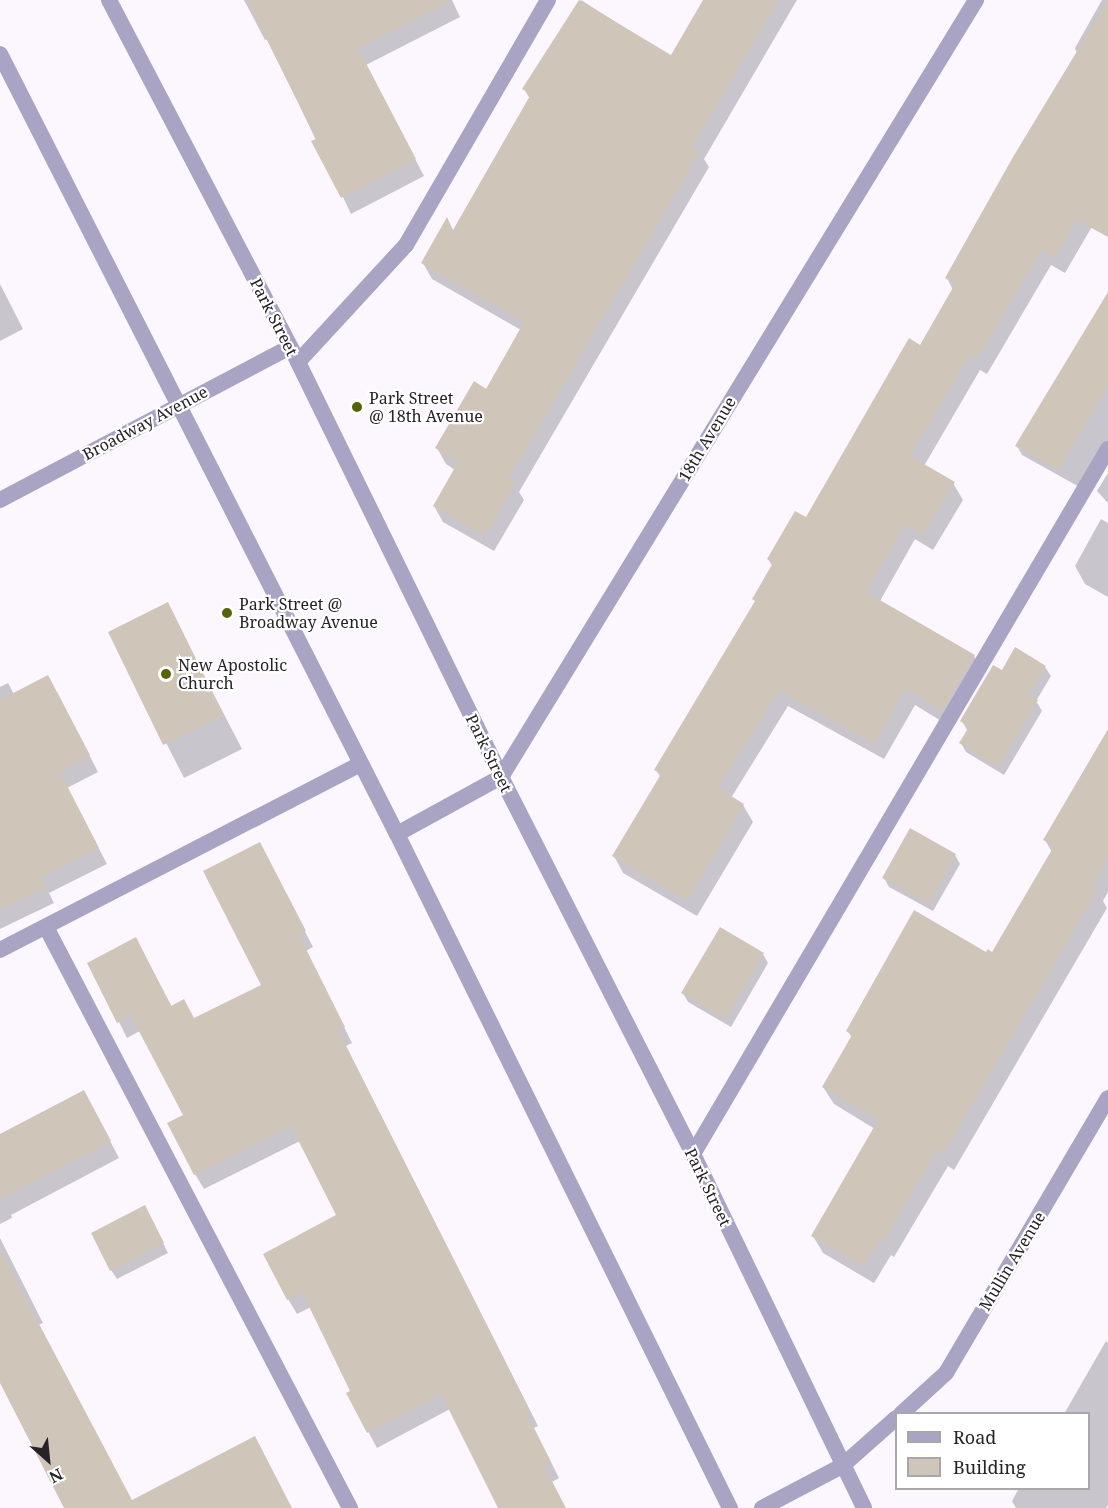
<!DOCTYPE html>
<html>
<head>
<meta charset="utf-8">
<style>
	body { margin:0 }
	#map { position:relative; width:1108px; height:1508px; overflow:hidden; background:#fcf7ff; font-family:"Noto Serif",serif }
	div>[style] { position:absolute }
	.shadow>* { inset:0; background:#0003 }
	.building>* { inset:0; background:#cfc6b9 }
	.service>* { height:16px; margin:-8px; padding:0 8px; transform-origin:8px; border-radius:8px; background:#a9a4c4 }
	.minor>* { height:16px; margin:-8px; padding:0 8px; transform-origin:8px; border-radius:8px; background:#a9a4c4 }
	.tertiary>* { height:16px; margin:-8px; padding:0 8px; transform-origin:8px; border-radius:8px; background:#a9a4c4 }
	.dots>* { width:16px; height:16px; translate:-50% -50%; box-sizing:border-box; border:3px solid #fff; border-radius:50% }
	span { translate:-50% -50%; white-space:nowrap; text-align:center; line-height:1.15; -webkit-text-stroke:4.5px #fff; paint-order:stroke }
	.street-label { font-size:16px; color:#262227 }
	.poi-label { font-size:16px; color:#262227 }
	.left { translate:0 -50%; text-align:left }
	.legend { position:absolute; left:895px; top:1412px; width:195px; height:78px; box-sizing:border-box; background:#fff; border:2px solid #a8a7a9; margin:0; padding:8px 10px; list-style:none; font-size:18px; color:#262227 }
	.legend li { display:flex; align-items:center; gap:12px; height:30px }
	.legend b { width:30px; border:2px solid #a8a7a9 }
	.north { position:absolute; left:18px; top:1430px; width:60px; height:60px; -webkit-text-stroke:4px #fff; paint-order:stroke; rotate:153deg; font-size:16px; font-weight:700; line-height:24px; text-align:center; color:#262227 }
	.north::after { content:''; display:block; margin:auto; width:21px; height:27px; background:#262227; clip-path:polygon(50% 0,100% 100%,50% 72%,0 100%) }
</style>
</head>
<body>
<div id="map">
	<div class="shadow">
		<i style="clip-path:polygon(244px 0,452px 0,460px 17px,366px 65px,424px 176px,351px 214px,268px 39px,265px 40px)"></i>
		<i style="clip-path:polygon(581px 0,671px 57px,705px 0,797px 0,704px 159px,709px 167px,519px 492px,524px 500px,494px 551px,443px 522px,434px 506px,455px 470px,446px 464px,437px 448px,487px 391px,521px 330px,432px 279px,423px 263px,453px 232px,530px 99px,524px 89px)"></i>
		<i style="clip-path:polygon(1102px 0,1108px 0,1108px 158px,1101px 211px,1065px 273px,1051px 265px,987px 374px,980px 370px,924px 466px,953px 483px,963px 500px,933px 550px,915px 539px,880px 601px,974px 656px,983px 673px,951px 727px,915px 705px,884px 759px,788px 706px,731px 798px,743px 805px,753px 822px,697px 916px,623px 873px,614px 856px,661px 778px,656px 770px,756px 603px,754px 599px,773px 567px,768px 559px,807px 519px,920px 347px,953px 290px,947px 278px,1077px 53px,1075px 48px)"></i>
		<i style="clip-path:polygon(0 284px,23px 329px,0 341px)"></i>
		<i style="clip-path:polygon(1108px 328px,1108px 450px,1083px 489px,1022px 455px,1017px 446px)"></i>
		<i style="clip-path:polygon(1108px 473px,1108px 503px,1097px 491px)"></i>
		<i style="clip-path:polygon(1101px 519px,1108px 523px,1108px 597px,1085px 584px,1075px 566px)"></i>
		<i style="clip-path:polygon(167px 604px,242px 749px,184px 778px,110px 633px)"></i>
		<i style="clip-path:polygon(1045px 667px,1051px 676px,1036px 701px,1042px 711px,1004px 775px,966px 752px,961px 743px,967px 730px,962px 721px,1002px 673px)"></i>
		<i style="clip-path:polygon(8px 683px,14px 694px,57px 692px,98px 772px,67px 788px,107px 864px,49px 893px,54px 903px,0 929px,0 687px)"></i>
		<i style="clip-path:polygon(1108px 738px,1108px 892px,1103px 901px,1107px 908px,954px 1170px,948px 1166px,894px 1257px,891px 1255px,874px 1283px,823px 1253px,813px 1236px,875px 1129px,834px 1104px,823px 1087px,852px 1038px,848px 1031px,987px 954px,992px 954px,1052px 852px,1045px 840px)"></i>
		<i style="clip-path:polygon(955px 855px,960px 864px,933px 911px,889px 887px,884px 878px)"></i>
		<i style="clip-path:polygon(268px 860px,313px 947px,306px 951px,352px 1043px,346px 1046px,538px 1426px,534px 1428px,559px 1478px,552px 1482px,565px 1508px,500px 1508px,450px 1409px,377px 1448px,348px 1394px,352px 1392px,311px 1307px,297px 1314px,288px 1299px,338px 1216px,300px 1141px,204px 1189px,195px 1174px,185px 1116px,140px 1031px,127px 1038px,119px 1022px,136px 939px,172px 1007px,194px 1020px,263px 986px)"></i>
		<i style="clip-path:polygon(763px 954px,768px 963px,731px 1027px,688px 1002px,683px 993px)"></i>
		<i style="clip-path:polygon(93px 1108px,119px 1158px,11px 1215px,12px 1218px,0 1224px,0 1136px)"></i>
		<i style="clip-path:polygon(150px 1216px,168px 1253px,117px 1279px,111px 1270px)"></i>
		<i style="clip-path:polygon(0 1238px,43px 1323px,38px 1325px,132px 1502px,290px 1508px,67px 1508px,0 1377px)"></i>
		<i style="clip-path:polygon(1106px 1341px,1108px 1343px,1108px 1505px,1106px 1508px,1016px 1508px,1012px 1501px,1019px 1488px,1088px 1488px,1088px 1414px,1064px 1414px)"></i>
	</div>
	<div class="building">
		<i style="clip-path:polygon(247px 0,452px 0,358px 48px,416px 159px,341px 198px,311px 141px,316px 139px)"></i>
		<i style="clip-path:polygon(579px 0,671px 55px,703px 0,778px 0,693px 146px,701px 150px,508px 479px,516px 483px,485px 536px,433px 506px,458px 462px,435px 448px,474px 381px,486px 389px,524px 322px,421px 263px,447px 217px,453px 230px,531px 94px,522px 89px)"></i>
		<i style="clip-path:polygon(1108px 0,1108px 237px,1077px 220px,1055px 258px,1041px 250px,977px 359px,970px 354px,910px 456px,955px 482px,923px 535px,905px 524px,866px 592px,975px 655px,942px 711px,905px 689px,874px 744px,779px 690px,718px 788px,744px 804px,687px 901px,612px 856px,661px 774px,654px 770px,755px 601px,752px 599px,773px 563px,767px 559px,795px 511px,806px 517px,909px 338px,920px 345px,955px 284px,945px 278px,1013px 157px)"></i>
		<i style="clip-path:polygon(1108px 292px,1108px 385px,1059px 470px,1015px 446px)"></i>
		<i style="clip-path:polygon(168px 602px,224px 716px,163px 745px,108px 632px)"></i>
		<i style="clip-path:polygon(1015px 647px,1046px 666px,1029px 695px,1038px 700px,998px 767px,959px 743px,969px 727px,960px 721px,993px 665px,1002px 670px)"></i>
		<i style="clip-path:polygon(48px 675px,90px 755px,60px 772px,99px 848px,41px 877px,46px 887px,0 909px,0 700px)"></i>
		<i style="clip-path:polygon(1108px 729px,1108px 858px,1092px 885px,1098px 889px,944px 1153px,937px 1149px,884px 1241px,881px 1238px,864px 1266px,811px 1236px,878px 1120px,822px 1087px,852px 1035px,846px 1031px,914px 910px,986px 952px,988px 949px,992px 952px,1054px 846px,1043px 840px)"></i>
		<i style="clip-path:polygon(910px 828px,956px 854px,928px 903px,882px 878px)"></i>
		<i style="clip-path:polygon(260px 842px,306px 931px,299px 935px,345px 1027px,338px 1030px,530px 1411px,526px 1413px,551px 1462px,544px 1466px,566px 1508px,498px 1508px,441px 1394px,367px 1433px,346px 1393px,350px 1391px,302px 1292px,287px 1300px,263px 1254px,336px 1215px,291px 1126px,194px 1175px,167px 1123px,183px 1115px,131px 1016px,117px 1023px,87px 963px,136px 937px,171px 1006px,184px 999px,194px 1018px,261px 985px,203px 871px)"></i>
		<i style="clip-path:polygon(720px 927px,764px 953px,725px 1019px,681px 993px)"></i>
		<i style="clip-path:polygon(84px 1090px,111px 1141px,0 1199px,0 1134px)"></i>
		<i style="clip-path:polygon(145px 1205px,164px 1243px,110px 1271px,91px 1233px)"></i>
		<i style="clip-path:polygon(0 1250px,132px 1500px,255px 1436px,292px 1508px,64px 1508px,0 1383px)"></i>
	</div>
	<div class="service">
		<i style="left:298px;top:362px;width:159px;rotate:-47.3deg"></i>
		<i style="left:406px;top:245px;width:283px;rotate:-59.9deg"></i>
		<i style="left:46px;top:927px;width:656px;rotate:62.38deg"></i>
		<i style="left:0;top:950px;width:406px;rotate:-27.3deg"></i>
		<i style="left:693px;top:1154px;width:818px;rotate:-59.52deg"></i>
	</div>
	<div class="minor">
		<i style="left:0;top:500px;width:328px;rotate:-27.8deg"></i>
		<i style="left:397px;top:834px;width:119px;rotate:-28.7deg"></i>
		<i style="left:501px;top:777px;width:911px;rotate:-58.56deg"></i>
		<i style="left:901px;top:1414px;width:61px;rotate:-42.3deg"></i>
		<i style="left:946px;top:1373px;width:319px;rotate:-59.5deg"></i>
		<i style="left:762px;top:1508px;width:90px;rotate:-27.7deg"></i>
		<i style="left:842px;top:1466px;width:72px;rotate:-41.6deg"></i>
	</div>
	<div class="tertiary">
		<i style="left:109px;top:0;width:408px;rotate:62.4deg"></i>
		<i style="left:298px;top:362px;width:462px;rotate:63.9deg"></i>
		<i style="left:501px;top:777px;width:423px;rotate:63deg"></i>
		<i style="left:693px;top:1154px;width:393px;rotate:64.2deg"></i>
		<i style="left:0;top:54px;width:875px;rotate:63.03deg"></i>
		<i style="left:397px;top:834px;width:752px;rotate:63.71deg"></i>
	</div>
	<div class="dots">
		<i style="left:357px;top:407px;background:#566305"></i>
		<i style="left:227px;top:613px;background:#566305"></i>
		<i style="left:166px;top:674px;background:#566305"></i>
	</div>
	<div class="street-label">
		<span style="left:274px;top:317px;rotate:63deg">Park Street</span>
		<span style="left:145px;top:423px;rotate:-28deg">Broadway Avenue</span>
		<span style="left:707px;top:439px;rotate:-59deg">18th Avenue</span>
		<span style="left:489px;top:753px;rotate:64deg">Park Street</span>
		<span style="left:708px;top:1187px;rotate:64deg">Park Street</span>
		<span style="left:1012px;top:1261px;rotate:-59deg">Mullin Avenue</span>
	</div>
	<div class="poi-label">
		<span class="left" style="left:369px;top:407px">Park Street<br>@ 18th Avenue</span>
		<span class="left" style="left:239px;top:613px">Park Street @<br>Broadway Avenue</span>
		<span class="left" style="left:178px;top:674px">New Apostolic<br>Church</span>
	</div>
	<ul class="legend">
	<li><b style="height:8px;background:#a9a4c4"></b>Road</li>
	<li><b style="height:16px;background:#cfc6b9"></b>Building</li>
	</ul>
	<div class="north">N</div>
</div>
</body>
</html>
